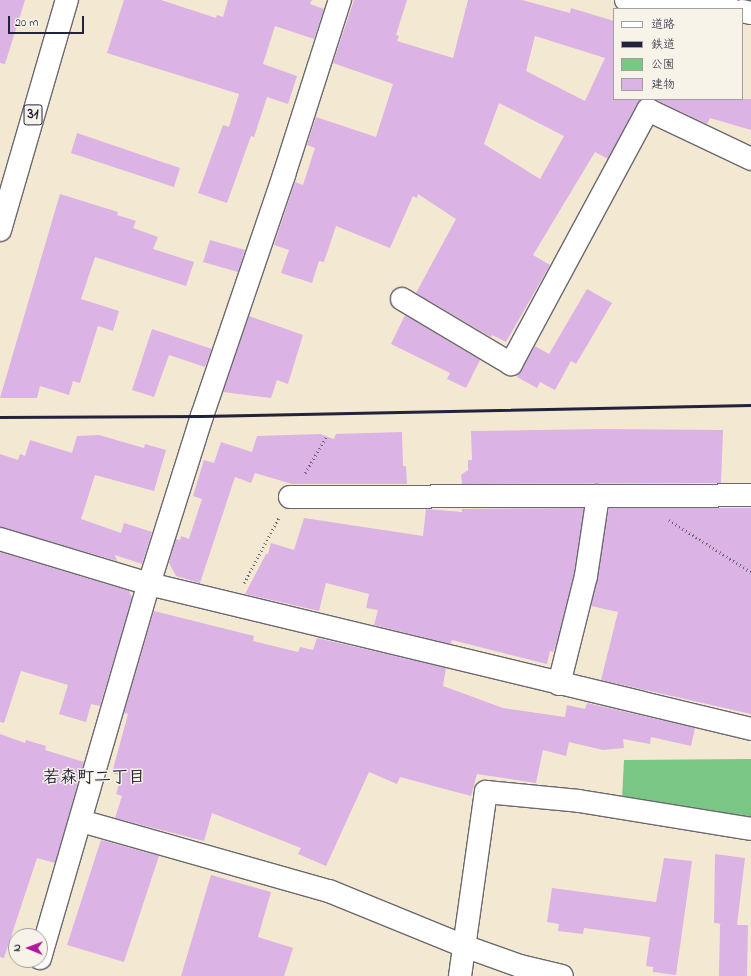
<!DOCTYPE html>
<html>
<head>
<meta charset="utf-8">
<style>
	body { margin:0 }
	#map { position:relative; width:751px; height:976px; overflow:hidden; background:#f3e9d3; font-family:"Indie Flower","Klee One",sans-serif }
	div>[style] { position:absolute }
	.green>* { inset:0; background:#7ac685 }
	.building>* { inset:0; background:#dbb3e5 }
	.path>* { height:2.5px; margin-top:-1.25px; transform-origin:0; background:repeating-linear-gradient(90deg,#6b6870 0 1px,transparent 0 4px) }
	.roads { filter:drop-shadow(1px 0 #6b6870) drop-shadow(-1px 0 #6b6870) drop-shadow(0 1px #6b6870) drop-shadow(0 -1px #6b6870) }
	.street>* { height:22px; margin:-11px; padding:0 11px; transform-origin:11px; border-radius:11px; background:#fff }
	.primary>* { height:22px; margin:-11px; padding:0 11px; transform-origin:11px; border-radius:11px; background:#fff }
	.rail>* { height:3px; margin:-1.5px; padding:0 1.5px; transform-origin:1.5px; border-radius:1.5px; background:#22223b }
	span { translate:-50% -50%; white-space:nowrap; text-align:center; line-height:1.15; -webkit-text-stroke:3px #f7f3e8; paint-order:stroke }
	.shield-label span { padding:1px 3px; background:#f7f3e8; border:1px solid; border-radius:3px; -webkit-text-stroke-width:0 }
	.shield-label { font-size:15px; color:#22223b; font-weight:700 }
	.neighbourhood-label { font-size:17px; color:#22223b; font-weight:700 }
	.legend { position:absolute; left:613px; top:8px; width:130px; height:92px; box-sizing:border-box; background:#f7f3e8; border:1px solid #a29fa3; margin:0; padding:5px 7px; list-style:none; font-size:12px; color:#22223b }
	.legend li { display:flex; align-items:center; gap:8px; height:20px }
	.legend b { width:20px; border:1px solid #a29fa3 }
	.north { position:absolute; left:8px; top:928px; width:40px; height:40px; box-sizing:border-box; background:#f7f3e8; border:1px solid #a29fa3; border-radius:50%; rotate:271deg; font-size:11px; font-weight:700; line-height:16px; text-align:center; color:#22223b }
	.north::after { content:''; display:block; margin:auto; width:14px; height:18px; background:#b5179e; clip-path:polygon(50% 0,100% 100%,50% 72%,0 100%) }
	.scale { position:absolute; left:8px; top:16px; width:76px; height:18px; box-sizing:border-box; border:2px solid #22223b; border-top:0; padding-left:5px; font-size:12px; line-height:14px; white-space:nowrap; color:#22223b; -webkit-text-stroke:3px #f7f3e8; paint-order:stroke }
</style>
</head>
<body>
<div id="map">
	<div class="green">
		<i style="clip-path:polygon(751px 759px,751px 817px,622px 799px,624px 760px)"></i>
	</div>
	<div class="building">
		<i style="clip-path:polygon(0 0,25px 0,5px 64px,0 63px)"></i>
		<i style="clip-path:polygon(124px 0,161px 0,216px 18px,217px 15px,223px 17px,228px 0,312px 0,310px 4px,324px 9px,314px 39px,275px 26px,263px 64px,297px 76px,288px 104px,267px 97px,254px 137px,251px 136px,227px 203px,198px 193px,223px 125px,229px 127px,239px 94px,107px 53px)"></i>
		<i style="clip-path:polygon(evenodd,354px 0,407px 0,396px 35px,399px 36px,397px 41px,453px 58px,468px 0,522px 0,570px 13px,571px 8px,614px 21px,614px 99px,643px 99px,637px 104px,608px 159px,595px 152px,533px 255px,550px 265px,506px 342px,492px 335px,491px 337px,416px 293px,456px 219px,418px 194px,417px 198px,413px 196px,390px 248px,336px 226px,324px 262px,319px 261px,312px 283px,281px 273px,289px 250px,274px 245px,295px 182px,303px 185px,315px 148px,307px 145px,316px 117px,376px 137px,393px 84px,333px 63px,354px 0,535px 36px,605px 58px,585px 101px,526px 71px,535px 36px,354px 0,499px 103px,564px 136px,540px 179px,484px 144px,499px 103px)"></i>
		<i style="clip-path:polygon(654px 99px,751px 99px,751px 130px,710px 118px,707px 124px)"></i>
		<i style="clip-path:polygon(77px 133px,180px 168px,174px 187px,71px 153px)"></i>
		<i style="clip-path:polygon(60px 194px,118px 212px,117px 215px,136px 221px,133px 228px,158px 237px,153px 249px,194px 262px,186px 286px,95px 257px,81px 299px,119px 311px,113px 331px,98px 326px,80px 383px,73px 381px,69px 395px,40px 386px,37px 398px,0 398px)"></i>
		<i style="clip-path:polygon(210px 240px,245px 250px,238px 272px,203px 262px)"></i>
		<i style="clip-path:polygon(587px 289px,612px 303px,576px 364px,571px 361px,555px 390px,540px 382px,537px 388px,517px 377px,535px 346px,549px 354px)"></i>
		<i style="clip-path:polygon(405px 315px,480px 360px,466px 388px,447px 379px,450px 373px,391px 344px)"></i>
		<i style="clip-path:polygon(249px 316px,303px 335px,288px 384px,277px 380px,271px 398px,223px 392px)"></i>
		<i style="clip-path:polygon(152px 329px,212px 349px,205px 367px,169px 355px,154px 397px,132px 390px)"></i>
		<i style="clip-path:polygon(602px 429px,723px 430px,721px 483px,462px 484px,461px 475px,468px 470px,468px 460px,472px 460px,471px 431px)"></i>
		<i style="clip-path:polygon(402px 432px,403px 466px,406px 466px,407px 484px,292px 484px,255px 473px,251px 483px,235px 477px,200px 583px,176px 576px,169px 563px,176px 539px,180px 540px,181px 536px,189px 539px,202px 499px,193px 496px,204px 460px,214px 463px,221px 442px,252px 452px,257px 436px,320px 434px,334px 439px,336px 434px)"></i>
		<i style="clip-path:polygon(99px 435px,144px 448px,145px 444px,166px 450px,154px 491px,95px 475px,81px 519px,121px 533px,124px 523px,152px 532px,142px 564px,115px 555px,117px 561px,0 527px,0 454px,18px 460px,20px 454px,25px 456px,30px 440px,72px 453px,77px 436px)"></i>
		<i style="clip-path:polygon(584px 508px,574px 574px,557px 642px,553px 652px,550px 651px,547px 664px,452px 640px,451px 644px,374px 625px,378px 610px,366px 608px,369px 594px,326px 583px,319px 611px,245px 594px,266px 554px,268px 554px,271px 543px,294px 550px,304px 518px,423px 536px,426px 509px,462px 512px,462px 509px)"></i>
		<i style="clip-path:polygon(609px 508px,751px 508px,751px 714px,601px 680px,618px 612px,591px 606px)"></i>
		<i style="clip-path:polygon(0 552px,129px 591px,132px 598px,100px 706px,91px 704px,86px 722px,59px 714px,68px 685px,21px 671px,4px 723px,0 722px)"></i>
		<i style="clip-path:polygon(154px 611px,254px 636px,253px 641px,298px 652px,300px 647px,313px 650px,317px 638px,446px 668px,443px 686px,503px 708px,565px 717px,567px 705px,585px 709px,587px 703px,695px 728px,691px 746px,651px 737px,650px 744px,623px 739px,624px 748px,603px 750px,569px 742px,566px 756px,543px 750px,536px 783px,477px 774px,471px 796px,400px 777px,397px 784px,369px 772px,326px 866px,298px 854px,301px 848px,212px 813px,204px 841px,115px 818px,122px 796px,116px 794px,122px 776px,112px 773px,128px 714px,124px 713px)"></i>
		<i style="clip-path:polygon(0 734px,25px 743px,26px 740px,46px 746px,45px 750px,84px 762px,55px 863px,37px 858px,4px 958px,0 957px)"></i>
		<i style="clip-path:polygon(101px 840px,159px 856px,124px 962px,67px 945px)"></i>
		<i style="clip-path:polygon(715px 854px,745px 858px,737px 925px,748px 925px,747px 976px,719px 976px,720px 924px,723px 924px,714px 923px)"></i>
		<i style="clip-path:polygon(664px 858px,692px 861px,676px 975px,653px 972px,653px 967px,646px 966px,650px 937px,584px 928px,583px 934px,558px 931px,559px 924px,547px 922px,552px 888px,656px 902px)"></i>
		<i style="clip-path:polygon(211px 875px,271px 892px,258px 937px,293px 948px,284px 976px,181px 976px)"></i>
	</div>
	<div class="path">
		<i style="left:305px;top:473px;width:42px;rotate:-59.7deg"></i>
		<i style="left:669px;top:520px;width:97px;rotate:32.4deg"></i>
		<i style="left:244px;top:583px;width:75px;rotate:-62.1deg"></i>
	</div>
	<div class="roads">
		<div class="street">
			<i style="left:626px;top:0;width:86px;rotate:3.3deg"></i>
			<i style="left:712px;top:5px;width:19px;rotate:12deg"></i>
			<i style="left:742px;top:11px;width:9px;rotate:13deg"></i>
			<i style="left:402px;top:299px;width:127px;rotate:30.8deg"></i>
			<i style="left:511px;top:364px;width:289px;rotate:-61.7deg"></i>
			<i style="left:648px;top:110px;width:114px;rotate:25.4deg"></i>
			<i style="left:290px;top:497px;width:461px;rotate:-0.2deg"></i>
			<i style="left:0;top:539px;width:156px;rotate:16.8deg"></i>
			<i style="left:149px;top:584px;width:619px;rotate:13.54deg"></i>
			<i style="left:559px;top:684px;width:111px;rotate:-76deg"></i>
			<i style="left:586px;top:576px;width:81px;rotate:-81.5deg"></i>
			<i style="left:81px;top:821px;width:258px;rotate:15.8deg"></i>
			<i style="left:329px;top:891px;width:146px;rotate:22.2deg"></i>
			<i style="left:464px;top:946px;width:59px;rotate:19.7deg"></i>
			<i style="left:520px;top:966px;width:43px;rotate:13.4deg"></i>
			<i style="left:40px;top:958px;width:390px;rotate:-73.8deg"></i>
			<i style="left:149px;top:584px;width:176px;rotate:-72.5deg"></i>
			<i style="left:202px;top:416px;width:255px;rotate:-71.2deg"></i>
			<i style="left:284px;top:175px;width:184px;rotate:-72.3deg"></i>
			<i style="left:460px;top:976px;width:186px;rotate:-82deg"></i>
			<i style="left:486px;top:792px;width:93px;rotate:5.5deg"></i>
			<i style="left:579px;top:801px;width:174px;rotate:9.2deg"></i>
		</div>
		<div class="primary">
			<i style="left:0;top:230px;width:240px;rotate:-73.8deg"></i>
		</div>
	</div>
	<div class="rail">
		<i style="left:0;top:417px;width:202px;rotate:-0.3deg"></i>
		<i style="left:202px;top:416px;width:549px;rotate:-1.15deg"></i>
	</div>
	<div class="shield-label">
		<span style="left:33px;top:115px">31</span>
	</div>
	<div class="neighbourhood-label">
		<span style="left:94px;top:778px">若森町二丁目</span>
	</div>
	<ul class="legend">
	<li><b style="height:5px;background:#fff"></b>道路</li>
	<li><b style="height:5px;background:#22223b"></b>鉄道</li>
	<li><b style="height:11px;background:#7ac685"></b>公園</li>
	<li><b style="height:11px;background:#dbb3e5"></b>建物</li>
	</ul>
	<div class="north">N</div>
	<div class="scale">20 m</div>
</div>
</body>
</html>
